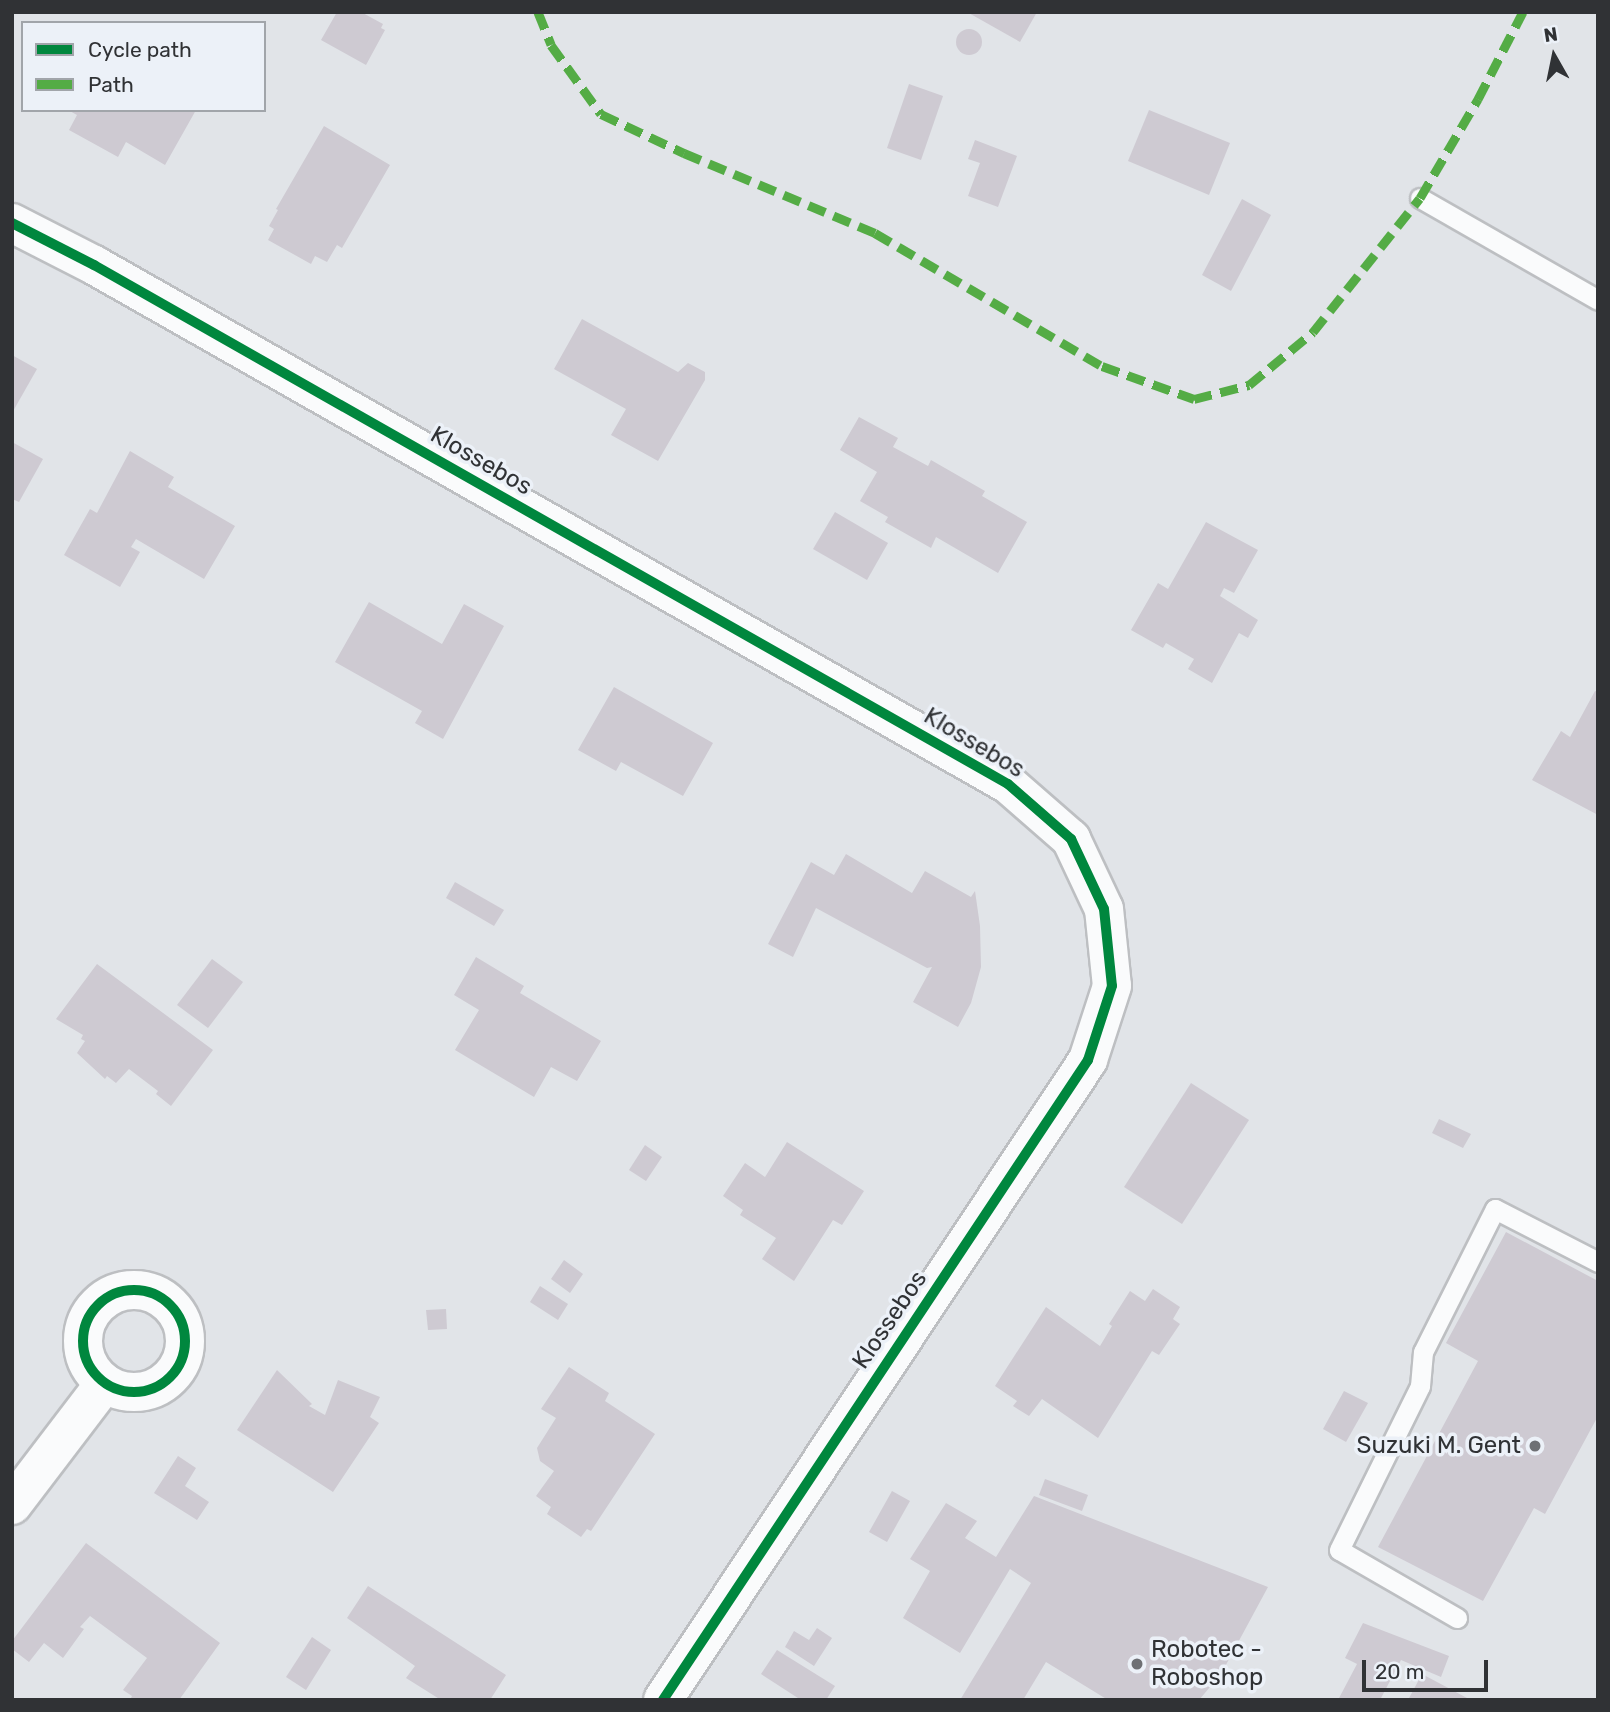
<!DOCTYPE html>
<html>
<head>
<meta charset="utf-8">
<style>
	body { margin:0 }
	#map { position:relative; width:1610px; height:1712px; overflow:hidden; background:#e1e4e8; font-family:Rubik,sans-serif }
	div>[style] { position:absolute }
	.building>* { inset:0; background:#cecad2 }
	.round { border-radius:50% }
	.roads { filter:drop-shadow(2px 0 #bdbfc2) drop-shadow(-2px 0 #bdbfc2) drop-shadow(0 2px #bdbfc2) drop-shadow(0 -2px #bdbfc2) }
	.service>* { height:19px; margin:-9.5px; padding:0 9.5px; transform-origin:9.5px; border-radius:9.5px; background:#fafbfc }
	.minor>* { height:38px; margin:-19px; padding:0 19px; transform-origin:19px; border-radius:19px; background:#fafbfc }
	.minor>.ring { margin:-19px; padding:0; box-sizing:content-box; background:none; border:38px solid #fafbfc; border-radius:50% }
	.quiet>* { height:9px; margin-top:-4.5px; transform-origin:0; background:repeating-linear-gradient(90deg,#54ac45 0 18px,transparent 0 27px) }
	.cycleway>* { height:10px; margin:-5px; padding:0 5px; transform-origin:5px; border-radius:5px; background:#00873e }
	.cycleway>.ring { margin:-5px; padding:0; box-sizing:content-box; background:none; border:10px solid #00873e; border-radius:50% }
	.dots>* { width:19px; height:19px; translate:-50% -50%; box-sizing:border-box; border:4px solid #ecf1f8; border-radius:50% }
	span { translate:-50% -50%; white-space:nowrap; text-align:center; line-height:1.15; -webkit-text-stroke:7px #ecf1f8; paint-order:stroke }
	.street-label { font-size:24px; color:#303235 }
	.poi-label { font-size:24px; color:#303235 }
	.right { translate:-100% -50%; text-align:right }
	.left { translate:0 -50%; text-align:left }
	.frame { position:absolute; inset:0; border:14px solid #303235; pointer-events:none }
	.legend { position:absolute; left:21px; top:21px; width:245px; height:91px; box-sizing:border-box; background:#ecf1f8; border:2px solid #a1a5aa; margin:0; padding:9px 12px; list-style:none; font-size:21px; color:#303235 }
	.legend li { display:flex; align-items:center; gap:14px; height:35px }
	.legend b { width:35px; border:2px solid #a1a5aa }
	.north { position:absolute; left:1519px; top:21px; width:70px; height:70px; -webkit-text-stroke:5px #ecf1f8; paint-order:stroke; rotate:351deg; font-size:19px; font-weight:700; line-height:28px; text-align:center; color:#303235 }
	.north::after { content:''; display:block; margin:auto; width:24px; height:32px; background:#303235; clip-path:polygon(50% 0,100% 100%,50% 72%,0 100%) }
	.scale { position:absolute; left:1362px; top:1660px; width:126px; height:32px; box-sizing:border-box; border:4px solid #303235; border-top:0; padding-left:9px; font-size:21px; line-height:24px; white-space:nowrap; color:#303235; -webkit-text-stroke:5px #ecf1f8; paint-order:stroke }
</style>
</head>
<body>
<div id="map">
	<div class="building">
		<i style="clip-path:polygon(337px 12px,361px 12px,383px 24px,381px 28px,385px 30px,366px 65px,321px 40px)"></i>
		<i style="clip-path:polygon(967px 12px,1037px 12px,1020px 42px)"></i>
		<i class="round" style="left:956px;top:29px;width:26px;height:26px"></i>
		<i style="clip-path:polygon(909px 84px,943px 96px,921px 160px,887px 148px)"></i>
		<i style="clip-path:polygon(68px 110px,196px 110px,165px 165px,126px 142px,118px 157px,69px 130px,77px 115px)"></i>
		<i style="clip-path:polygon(1149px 110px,1230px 143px,1209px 195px,1128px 161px)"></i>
		<i style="clip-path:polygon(324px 126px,390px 165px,342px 248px,337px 245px,327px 262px,315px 256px,311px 264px,268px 240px,274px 229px,269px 226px,278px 210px,276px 209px)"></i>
		<i style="clip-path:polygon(975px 140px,1017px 156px,998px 207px,968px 196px,980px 163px,968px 159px)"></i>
		<i style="clip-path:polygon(1242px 199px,1271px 215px,1231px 291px,1202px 275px)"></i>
		<i style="clip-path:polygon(582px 319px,678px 372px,688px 363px,705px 372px,705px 380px,658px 461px,611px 435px,626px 409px,554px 369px)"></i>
		<i style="clip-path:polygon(12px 355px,37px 369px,12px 413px)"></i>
		<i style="clip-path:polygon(859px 417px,898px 438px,893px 447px,928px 466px,931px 460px,985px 491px,982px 496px,1027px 522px,998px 573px,936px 537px,931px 548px,885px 522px,888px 517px,860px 501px,877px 472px,840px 450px)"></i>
		<i style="clip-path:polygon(12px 442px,43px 459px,19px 502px,12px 499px)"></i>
		<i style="clip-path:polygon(130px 451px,174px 477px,168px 487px,235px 526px,204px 579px,136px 539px,131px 547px,140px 552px,120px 587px,64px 555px,90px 509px,97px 513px)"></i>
		<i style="clip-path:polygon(835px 512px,888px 543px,867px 580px,813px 549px)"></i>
		<i style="clip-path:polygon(1206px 522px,1258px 550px,1234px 593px,1224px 588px,1220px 596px,1258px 620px,1248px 638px,1239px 633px,1212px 683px,1188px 669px,1194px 659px,1166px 643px,1163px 648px,1131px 630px,1158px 583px,1168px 589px)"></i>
		<i style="clip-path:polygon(369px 602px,442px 644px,464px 604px,504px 626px,443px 739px,415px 723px,422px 711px,335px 662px)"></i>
		<i style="clip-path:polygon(614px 687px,713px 743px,683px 796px,621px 762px,616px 771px,578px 750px)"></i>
		<i style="clip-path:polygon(1595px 691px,1598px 692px,1598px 815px,1532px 780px,1561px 731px,1570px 737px)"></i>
		<i style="clip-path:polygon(846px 854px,912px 893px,925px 871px,971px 897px,975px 891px,980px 926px,981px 967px,971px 1003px,958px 1027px,913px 1002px,932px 967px,927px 968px,816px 908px,793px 957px,768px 944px,811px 862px,834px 875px)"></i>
		<i style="clip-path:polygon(455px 882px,504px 910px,494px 926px,446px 898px)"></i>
		<i style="clip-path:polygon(476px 957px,524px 986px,520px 993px,601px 1041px,577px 1081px,551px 1067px,534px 1097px,455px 1050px,479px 1010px,454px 995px)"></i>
		<i style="clip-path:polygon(212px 959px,243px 982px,208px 1028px,177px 1005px)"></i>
		<i style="clip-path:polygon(97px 964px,213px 1050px,171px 1106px,156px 1094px,158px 1091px,129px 1069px,116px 1083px,107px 1076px,105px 1079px,77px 1053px,85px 1041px,81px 1039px,83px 1035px,56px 1019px)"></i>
		<i style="clip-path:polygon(1191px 1083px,1249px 1120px,1182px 1224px,1124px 1187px)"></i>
		<i style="clip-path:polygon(1439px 1119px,1471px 1134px,1463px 1148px,1432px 1133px)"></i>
		<i style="clip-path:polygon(787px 1142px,864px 1191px,842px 1225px,833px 1220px,794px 1281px,762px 1259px,776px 1238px,740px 1215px,743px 1210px,723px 1196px,745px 1163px,765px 1177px)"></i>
		<i style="clip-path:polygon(645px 1145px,662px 1157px,646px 1181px,629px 1170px)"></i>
		<i style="clip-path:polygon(1506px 1232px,1598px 1281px,1598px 1416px,1545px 1514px,1534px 1508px,1483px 1601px,1378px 1547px,1478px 1361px,1446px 1343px)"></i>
		<i style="clip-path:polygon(564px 1260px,583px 1274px,570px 1293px,551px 1279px)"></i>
		<i style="clip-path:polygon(540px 1286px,568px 1304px,558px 1320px,530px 1302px)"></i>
		<i style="clip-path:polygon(1153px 1289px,1180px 1307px,1173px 1319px,1180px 1324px,1159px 1355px,1152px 1351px,1098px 1438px,1042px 1399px,1029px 1416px,1013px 1406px,1017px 1401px,995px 1386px,1046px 1307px,1100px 1346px,1112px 1326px,1109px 1324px,1130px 1291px,1145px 1301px)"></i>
		<i style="clip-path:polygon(446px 1309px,447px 1329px,428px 1330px,426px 1310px)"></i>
		<i style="clip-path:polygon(569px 1367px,609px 1393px,605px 1401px,655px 1434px,591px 1531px,587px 1529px,581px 1537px,547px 1514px,551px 1507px,536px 1496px,554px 1471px,540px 1461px,537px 1448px,556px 1418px,541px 1409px)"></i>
		<i style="clip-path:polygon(277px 1370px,312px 1404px,309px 1406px,325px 1415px,338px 1380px,380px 1397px,370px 1417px,379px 1423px,333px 1492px,237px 1430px)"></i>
		<i style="clip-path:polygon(1344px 1391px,1368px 1403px,1346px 1442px,1323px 1429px)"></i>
		<i style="clip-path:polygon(178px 1456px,196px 1468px,185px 1486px,209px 1502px,197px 1520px,154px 1493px)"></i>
		<i style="clip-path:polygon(1045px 1479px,1088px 1495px,1082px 1511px,1039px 1495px)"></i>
		<i style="clip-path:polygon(892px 1491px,910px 1501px,887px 1542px,869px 1532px)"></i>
		<i style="clip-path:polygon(1034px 1496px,1268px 1587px,1221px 1674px,1199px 1700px,1108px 1700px,1046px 1662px,1023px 1700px,960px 1700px,1031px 1583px,1010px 1569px,960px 1653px,903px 1618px,930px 1571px,910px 1559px,946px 1503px,977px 1521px,965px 1538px,996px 1557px)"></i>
		<i style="clip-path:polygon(86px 1543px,220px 1643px,179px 1700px,130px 1700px,132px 1696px,123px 1690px,147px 1658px,90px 1616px,80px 1627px,84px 1629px,63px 1658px,44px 1643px,29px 1662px,12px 1649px,12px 1641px)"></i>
		<i style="clip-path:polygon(368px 1586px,506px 1675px,490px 1700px,441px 1700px,406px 1678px,415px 1666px,347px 1618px)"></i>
		<i style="clip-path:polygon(1363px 1623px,1449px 1656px,1441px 1677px,1401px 1660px,1380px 1700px,1338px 1700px,1357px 1664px,1345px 1658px)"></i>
		<i style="clip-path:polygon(817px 1628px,832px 1638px,814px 1666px,785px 1647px,794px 1631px,809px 1640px)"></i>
		<i style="clip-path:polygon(312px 1637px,331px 1650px,306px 1690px,286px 1677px)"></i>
		<i style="clip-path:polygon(777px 1650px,835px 1686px,826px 1700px,801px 1700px,761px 1674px)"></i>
		<i style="clip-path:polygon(1422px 1674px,1467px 1698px,1466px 1700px,1408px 1700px)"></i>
	</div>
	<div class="roads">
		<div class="service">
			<i style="left:1420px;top:198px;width:205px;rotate:29.8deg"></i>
			<i style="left:1457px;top:1618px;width:136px;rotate:-150deg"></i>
			<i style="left:1339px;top:1550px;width:183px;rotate:-63.7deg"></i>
			<i style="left:1420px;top:1386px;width:34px;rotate:-85deg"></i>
			<i style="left:1423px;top:1352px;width:160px;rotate:-63.3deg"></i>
			<i style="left:1495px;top:1209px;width:116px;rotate:27.2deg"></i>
		</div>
		<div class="minor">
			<i style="left:12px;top:223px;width:92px;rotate:27.1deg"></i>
			<i style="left:94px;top:265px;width:1051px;rotate:29.59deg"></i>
			<i style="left:1008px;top:784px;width:84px;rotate:41.1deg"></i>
			<i style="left:1071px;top:839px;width:77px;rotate:64.8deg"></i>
			<i style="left:1104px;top:909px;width:77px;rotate:84.1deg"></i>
			<i style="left:1112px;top:986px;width:78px;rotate:108deg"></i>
			<i style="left:1088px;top:1060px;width:768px;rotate:123.59deg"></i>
			<i class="ring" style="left:83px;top:1290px;width:64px;height:64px"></i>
			<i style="left:12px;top:1505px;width:153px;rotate:-52.7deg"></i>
		</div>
	</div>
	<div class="quiet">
		<i style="left:538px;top:12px;width:35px;rotate:68deg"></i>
		<i style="left:551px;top:45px;width:85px;rotate:54.1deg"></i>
		<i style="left:601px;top:114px;width:92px;rotate:25.2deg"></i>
		<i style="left:684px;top:153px;width:207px;rotate:22.7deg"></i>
		<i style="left:875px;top:233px;width:263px;rotate:30.4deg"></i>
		<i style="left:1102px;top:366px;width:98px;rotate:19.7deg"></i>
		<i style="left:1194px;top:399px;width:57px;rotate:-14.3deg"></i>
		<i style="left:1249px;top:385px;width:83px;rotate:-39.6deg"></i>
		<i style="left:1313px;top:332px;width:171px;rotate:-51.4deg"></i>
		<i style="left:1420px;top:198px;width:115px;rotate:-59.6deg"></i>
		<i style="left:1478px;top:99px;width:98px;rotate:-62.7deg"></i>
	</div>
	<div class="cycleway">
		<i style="left:12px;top:223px;width:92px;rotate:27.1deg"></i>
		<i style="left:94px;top:265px;width:1051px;rotate:29.59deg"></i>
		<i style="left:1008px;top:784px;width:84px;rotate:41.1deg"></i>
		<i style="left:1071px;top:839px;width:77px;rotate:64.8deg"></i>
		<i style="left:1104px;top:909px;width:77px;rotate:84.1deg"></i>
		<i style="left:1112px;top:986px;width:78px;rotate:108deg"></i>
		<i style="left:1088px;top:1060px;width:768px;rotate:123.59deg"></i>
		<i class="ring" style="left:83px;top:1290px;width:92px;height:92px"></i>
	</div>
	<div class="dots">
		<i style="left:1535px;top:1446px;background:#6e7074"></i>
		<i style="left:1137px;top:1664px;background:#6e7074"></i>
	</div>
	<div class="street-label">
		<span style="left:481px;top:461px;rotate:30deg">Klossebos</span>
		<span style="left:974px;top:743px;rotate:31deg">Klossebos</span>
		<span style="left:890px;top:1320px;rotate:-56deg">Klossebos</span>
	</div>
	<div class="poi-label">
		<span class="right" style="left:1521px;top:1446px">Suzuki M. Gent</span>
		<span class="left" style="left:1151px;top:1664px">Robotec -<br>Roboshop</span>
	</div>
	<div class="frame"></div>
	<ul class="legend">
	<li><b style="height:9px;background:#00873e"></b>Cycle path</li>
	<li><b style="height:9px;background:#54ac45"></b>Path</li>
	</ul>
	<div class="north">N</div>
	<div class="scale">20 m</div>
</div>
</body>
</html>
